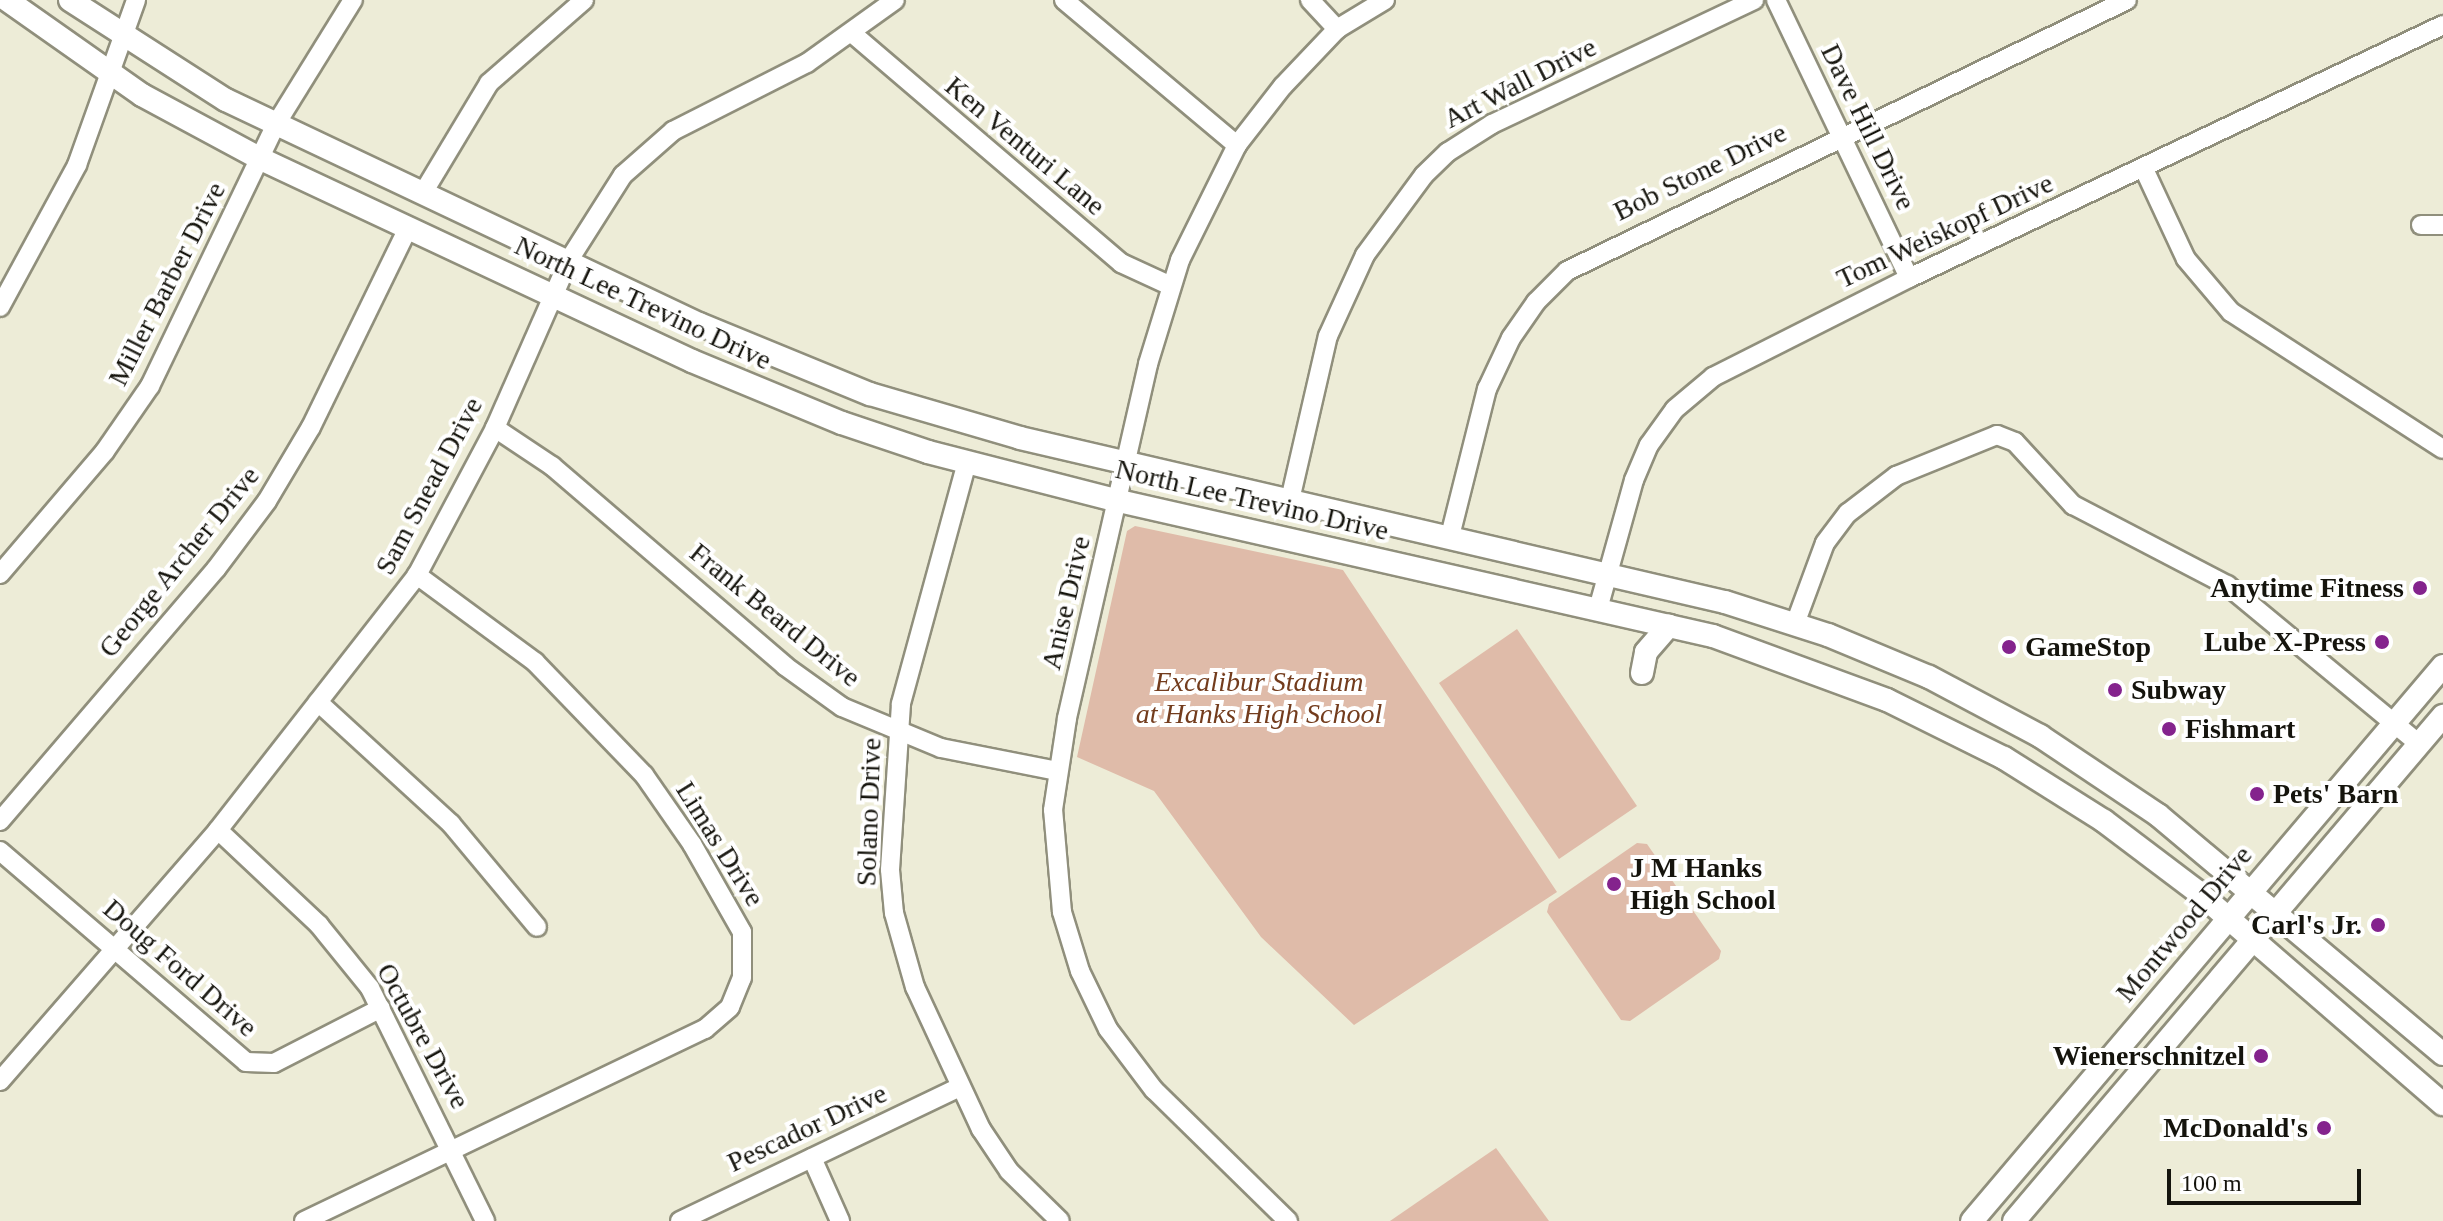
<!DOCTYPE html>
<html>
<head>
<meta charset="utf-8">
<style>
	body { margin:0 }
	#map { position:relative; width:2443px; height:1221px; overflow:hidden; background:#edecd7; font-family:Georgia,serif }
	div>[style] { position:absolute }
	.green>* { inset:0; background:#dfbba9 }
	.roads { filter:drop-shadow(2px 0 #908f7c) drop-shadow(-2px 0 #908f7c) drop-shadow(0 2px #908f7c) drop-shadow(0 -2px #908f7c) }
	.minor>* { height:18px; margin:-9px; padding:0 9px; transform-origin:9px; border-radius:9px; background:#fff }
	.major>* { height:22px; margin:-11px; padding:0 11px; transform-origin:11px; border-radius:11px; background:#fff }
	.dots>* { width:22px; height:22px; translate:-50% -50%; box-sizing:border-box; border:4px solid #fff; border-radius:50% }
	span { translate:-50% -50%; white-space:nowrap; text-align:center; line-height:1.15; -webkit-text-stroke:8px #fff; paint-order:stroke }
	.street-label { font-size:28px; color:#15140d }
	.poi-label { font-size:28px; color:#15140d; font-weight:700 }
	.right { translate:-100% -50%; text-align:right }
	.left { translate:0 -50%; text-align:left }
	.park-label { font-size:28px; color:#733c1d; font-style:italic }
	.scale { position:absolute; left:2167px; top:1169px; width:194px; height:36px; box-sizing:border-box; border:4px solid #15140d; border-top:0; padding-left:10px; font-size:24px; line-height:28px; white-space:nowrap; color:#15140d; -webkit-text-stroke:6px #fff; paint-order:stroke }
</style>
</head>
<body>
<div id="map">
	<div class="green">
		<i style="clip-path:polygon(1135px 526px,1343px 570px,1557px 892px,1354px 1025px,1261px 937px,1154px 791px,1077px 757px,1127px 531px)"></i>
		<i style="clip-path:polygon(1517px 629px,1637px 806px,1559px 859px,1439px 683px)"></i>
		<i style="clip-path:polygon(1637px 843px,1647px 844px,1721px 951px,1719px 959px,1630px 1021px,1621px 1020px,1547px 912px,1549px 904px)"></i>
		<i style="clip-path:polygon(1496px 1148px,1549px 1221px,1390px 1221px)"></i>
	</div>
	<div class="roads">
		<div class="minor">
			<i style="left:1064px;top:0;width:226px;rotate:40deg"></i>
			<i style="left:1310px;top:0;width:40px;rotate:47deg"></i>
			<i style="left:1776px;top:0;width:308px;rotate:64.4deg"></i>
			<i style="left:853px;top:34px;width:353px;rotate:40.5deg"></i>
			<i style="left:1121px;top:263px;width:55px;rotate:24.7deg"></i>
			<i style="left:2144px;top:169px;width:99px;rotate:65deg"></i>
			<i style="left:2186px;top:259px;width:70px;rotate:49.7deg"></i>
			<i style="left:2231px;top:312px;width:252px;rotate:32.9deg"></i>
			<i style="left:423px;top:193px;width:128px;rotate:-59deg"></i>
			<i style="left:489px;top:83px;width:126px;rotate:-41.1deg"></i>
			<i style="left:2421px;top:225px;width:22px"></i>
			<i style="left:0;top:307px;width:162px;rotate:-61.5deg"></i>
			<i style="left:77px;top:165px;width:175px;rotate:-70.3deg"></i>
			<i style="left:495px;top:428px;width:69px;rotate:33.7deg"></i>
			<i style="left:552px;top:466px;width:307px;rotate:40.6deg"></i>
			<i style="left:785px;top:666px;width:70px;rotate:35.7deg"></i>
			<i style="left:842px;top:707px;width:107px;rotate:22.5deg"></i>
			<i style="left:941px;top:748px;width:118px;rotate:11.2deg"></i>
			<i style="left:967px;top:462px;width:251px;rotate:105.3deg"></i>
			<i style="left:901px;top:704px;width:166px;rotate:93.8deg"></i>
			<i style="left:890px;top:870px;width:43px;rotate:84.7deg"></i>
			<i style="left:894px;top:913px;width:77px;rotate:74.2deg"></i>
			<i style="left:915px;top:987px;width:157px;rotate:65.1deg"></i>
			<i style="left:981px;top:1129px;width:50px;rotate:56.3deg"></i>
			<i style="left:1009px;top:1171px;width:71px;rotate:44.4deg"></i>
			<i style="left:1290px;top:500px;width:168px;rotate:-77deg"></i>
			<i style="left:1328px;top:336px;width:89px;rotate:-65.4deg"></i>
			<i style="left:1365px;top:255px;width:99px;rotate:-53.6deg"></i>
			<i style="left:1424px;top:175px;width:33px;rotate:-44deg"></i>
			<i style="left:1448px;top:152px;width:52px;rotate:-32.5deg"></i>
			<i style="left:1492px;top:124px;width:290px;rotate:-25.3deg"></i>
			<i style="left:1450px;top:536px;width:152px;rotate:-75.9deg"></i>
			<i style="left:1487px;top:389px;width:56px;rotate:-64.8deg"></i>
			<i style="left:1511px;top:338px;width:44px;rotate:-55.2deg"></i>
			<i style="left:1536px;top:302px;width:44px;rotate:-45deg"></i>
			<i style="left:1567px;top:271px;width:622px;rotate:-25.82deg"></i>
			<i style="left:0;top:574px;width:162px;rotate:-49.5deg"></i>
			<i style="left:105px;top:451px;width:79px;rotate:-55.3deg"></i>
			<i style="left:150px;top:386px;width:291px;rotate:-64.3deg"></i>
			<i style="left:276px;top:124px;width:146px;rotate:-58.2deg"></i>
			<i style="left:1598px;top:609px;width:134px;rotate:-74.4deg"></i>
			<i style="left:1634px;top:480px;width:38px;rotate:-67deg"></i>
			<i style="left:1649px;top:445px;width:44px;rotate:-54.2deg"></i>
			<i style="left:1675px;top:409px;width:50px;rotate:-40.1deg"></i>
			<i style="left:1713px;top:377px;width:220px;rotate:-26.8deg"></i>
			<i style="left:1909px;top:278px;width:591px;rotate:-25.35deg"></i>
			<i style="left:1795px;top:624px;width:86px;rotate:-69.7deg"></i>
			<i style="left:1825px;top:543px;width:38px;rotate:-53deg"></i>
			<i style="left:1848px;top:513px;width:61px;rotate:-37.6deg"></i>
			<i style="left:1896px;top:476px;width:109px;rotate:-22.1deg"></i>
			<i style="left:1997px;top:435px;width:19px;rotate:21deg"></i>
			<i style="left:2015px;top:442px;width:86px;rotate:47.4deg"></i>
			<i style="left:2073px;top:505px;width:174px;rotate:27.5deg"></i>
			<i style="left:2227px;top:585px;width:249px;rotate:39.6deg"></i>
			<i style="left:318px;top:702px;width:180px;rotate:42.5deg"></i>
			<i style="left:451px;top:824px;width:134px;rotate:50.1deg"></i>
			<i style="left:0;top:821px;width:332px;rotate:-49.4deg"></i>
			<i style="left:216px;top:569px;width:85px;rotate:-53.1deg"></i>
			<i style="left:267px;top:501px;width:86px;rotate:-59.3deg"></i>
			<i style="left:311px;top:427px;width:221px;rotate:-64deg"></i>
			<i style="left:218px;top:830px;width:139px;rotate:43.2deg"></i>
			<i style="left:319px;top:925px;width:81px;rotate:51deg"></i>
			<i style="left:370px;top:988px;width:260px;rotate:63.7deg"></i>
			<i style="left:0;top:851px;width:324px;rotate:40.6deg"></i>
			<i style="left:246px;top:1062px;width:28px;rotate:2deg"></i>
			<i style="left:274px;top:1063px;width:120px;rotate:-27.2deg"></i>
			<i style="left:0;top:1081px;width:332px;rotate:-49deg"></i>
			<i style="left:218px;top:830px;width:323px;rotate:-52deg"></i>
			<i style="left:417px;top:575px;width:166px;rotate:-62deg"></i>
			<i style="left:495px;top:428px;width:184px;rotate:-66.2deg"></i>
			<i style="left:569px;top:260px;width:101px;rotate:-57.6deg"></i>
			<i style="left:623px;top:175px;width:67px;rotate:-41.3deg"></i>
			<i style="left:673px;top:131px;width:150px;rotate:-26.9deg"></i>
			<i style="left:807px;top:63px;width:108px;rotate:-35.6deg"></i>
			<i style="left:812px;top:1158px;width:69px;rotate:66deg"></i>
			<i style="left:304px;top:1221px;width:445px;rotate:-25.6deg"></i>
			<i style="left:705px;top:1029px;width:33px;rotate:-41deg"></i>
			<i style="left:730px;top:1007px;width:31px;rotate:-68deg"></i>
			<i style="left:742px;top:978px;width:46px;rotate:-90deg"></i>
			<i style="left:742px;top:932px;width:101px;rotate:-119.6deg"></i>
			<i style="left:692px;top:844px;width:84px;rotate:-124.8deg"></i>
			<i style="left:644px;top:775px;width:157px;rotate:-134deg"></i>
			<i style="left:535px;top:662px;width:147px;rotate:-143.6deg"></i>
			<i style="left:680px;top:1221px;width:310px;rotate:-25.6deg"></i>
			<i style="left:1288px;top:1221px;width:187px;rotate:-135.6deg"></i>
			<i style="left:1154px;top:1090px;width:76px;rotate:-127deg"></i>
			<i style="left:1108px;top:1029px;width:64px;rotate:-115.8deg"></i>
			<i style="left:1080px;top:971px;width:62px;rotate:-107deg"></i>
			<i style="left:1062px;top:912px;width:102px;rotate:-95deg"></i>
			<i style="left:1053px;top:810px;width:93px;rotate:-81.3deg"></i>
			<i style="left:1067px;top:718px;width:363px;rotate:-77.1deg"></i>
			<i style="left:1148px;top:364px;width:109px;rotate:-72.9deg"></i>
			<i style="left:1180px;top:260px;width:128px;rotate:-63.6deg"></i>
			<i style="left:1237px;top:145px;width:75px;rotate:-52.1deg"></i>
			<i style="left:1283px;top:86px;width:79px;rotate:-46.5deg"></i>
			<i style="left:1337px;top:29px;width:56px;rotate:-31.1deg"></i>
		</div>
		<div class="major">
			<i style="left:7px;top:0;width:165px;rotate:35.1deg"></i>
			<i style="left:142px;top:95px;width:135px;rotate:28.3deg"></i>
			<i style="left:261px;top:159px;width:476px;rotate:25.1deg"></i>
			<i style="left:692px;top:361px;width:162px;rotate:22.5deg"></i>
			<i style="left:842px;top:423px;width:91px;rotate:18.6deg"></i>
			<i style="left:928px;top:452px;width:197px;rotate:14.4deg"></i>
			<i style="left:1119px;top:501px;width:609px;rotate:12.8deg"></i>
			<i style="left:1713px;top:636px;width:185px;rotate:20.2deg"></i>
			<i style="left:1887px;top:700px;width:131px;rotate:26.4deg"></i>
			<i style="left:2004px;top:758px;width:118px;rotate:32.2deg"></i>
			<i style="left:2104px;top:821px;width:118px;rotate:37.1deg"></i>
			<i style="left:2198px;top:892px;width:324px;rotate:40.9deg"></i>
			<i style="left:70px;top:0;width:185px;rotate:32.7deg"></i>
			<i style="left:226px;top:100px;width:523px;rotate:25.34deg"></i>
			<i style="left:699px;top:324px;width:185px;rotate:22.3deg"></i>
			<i style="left:870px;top:394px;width:156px;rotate:16.3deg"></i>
			<i style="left:1020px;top:438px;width:724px;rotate:13.1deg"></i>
			<i style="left:1725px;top:602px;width:108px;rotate:17.8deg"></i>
			<i style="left:1828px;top:635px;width:109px;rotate:22.6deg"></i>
			<i style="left:1929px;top:677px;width:126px;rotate:28deg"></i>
			<i style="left:2040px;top:736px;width:142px;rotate:33.8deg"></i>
			<i style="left:2158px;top:815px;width:372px;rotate:40deg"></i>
			<i style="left:1642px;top:673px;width:21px;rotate:-79deg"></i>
			<i style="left:1646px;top:652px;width:35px;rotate:-49deg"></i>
			<i style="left:1972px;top:1221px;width:728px;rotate:-49.68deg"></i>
			<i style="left:2014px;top:1221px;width:663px;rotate:-49.65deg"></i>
		</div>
	</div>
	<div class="dots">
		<i style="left:2420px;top:588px;background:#84238d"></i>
		<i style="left:2382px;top:642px;background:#84238d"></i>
		<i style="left:2009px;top:647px;background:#84238d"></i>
		<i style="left:2115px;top:690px;background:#84238d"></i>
		<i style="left:2169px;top:729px;background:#84238d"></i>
		<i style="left:2257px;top:794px;background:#84238d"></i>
		<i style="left:1614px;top:884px;background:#84238d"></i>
		<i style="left:2378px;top:925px;background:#84238d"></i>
		<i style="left:2261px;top:1056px;background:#84238d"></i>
		<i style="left:2324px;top:1128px;background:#84238d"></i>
	</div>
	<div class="street-label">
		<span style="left:1520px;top:83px;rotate:-27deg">Art Wall Drive</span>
		<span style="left:1868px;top:127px;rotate:64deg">Dave Hill Drive</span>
		<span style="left:1025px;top:146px;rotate:40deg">Ken Venturi Lane</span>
		<span style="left:1700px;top:172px;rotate:-26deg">Bob Stone Drive</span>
		<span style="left:1945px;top:231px;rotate:-25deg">Tom Weiskopf Drive</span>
		<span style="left:167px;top:284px;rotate:-63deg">Miller Barber Drive</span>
		<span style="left:643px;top:303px;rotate:25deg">North Lee Trevino Drive</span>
		<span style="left:429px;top:486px;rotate:-62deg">Sam Snead Drive</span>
		<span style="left:1252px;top:500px;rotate:13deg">North Lee Trevino Drive</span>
		<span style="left:179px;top:562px;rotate:-51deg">George Archer Drive</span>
		<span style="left:1066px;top:603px;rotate:-77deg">Anise Drive</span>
		<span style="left:775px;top:615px;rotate:39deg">Frank Beard Drive</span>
		<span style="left:869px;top:812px;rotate:-88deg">Solano Drive</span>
		<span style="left:720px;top:844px;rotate:58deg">Limas Drive</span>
		<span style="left:2184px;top:924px;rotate:-50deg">Montwood Drive</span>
		<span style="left:180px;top:968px;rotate:41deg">Doug Ford Drive</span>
		<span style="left:423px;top:1036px;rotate:61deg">Octubre Drive</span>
		<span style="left:807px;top:1128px;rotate:-25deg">Pescador Drive</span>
	</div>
	<div class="poi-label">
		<span class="right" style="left:2404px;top:588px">Anytime Fitness</span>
		<span class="right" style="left:2366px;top:642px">Lube X-Press</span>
		<span class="left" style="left:2025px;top:647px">GameStop</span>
		<span class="left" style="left:2131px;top:690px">Subway</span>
		<span class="left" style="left:2185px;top:729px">Fishmart</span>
		<span class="left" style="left:2273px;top:794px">Pets' Barn</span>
		<span class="left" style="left:1630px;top:884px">J M Hanks<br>High School</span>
		<span class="right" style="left:2362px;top:925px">Carl's Jr.</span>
		<span class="right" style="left:2245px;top:1056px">Wienerschnitzel</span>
		<span class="right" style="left:2308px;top:1128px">McDonald's</span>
	</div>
	<div class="park-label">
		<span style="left:1259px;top:698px">Excalibur Stadium<br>at Hanks High School</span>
	</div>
	<div class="scale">100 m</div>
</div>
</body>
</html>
